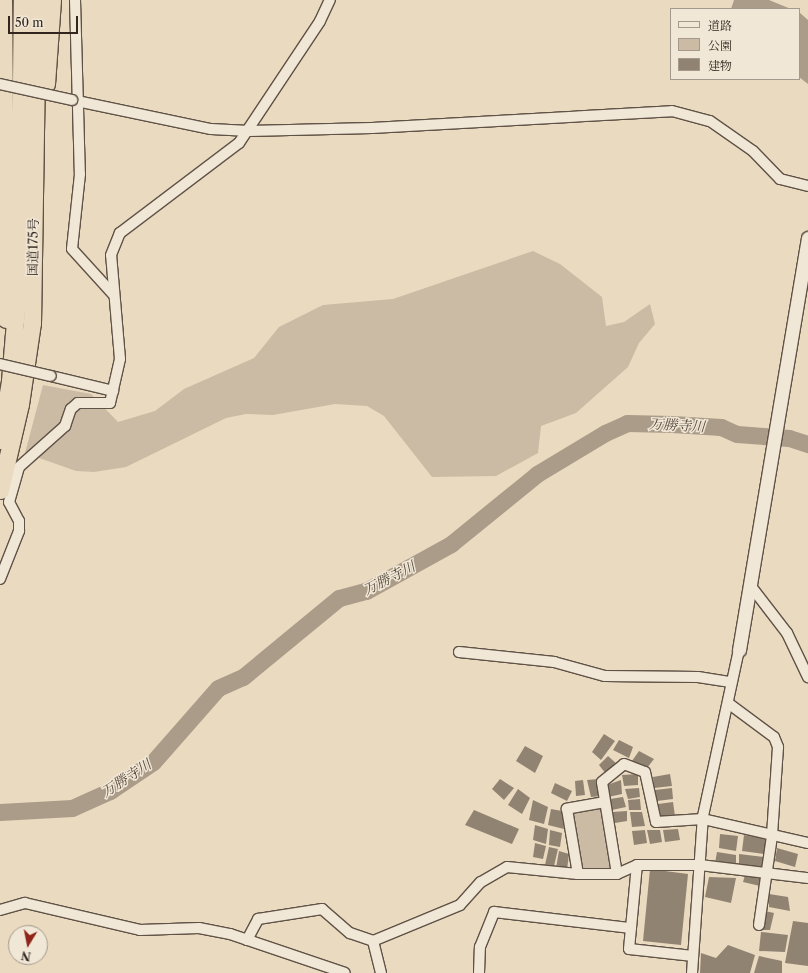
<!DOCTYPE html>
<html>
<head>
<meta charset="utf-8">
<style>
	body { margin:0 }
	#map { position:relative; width:808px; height:973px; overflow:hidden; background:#eadac0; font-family:"Libre Caslon Text","Noto Serif JP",serif }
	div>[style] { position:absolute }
	.green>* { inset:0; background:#cbbba4 }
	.water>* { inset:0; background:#ab9c89 }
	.river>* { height:17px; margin:-8.5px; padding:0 8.5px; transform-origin:8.5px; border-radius:8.5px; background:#ab9c89 }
	.building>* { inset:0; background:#918372 }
	.roads { filter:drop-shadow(1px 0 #5f5246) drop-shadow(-1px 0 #5f5246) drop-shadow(0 1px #5f5246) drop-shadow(0 -1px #5f5246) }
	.minor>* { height:10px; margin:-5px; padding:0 5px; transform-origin:5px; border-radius:5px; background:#f1e7d6 }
	.tertiary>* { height:13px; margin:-6.5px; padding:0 6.5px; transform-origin:6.5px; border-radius:6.5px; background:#f1e7d6 }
	.trunk>* { height:17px; margin:-8.5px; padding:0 8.5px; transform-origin:8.5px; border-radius:8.5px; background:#eadac0 }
	.bridges { filter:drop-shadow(1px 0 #5f5246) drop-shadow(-1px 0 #5f5246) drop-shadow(0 1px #5f5246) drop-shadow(0 -1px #5f5246) }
	.minor-bridge>* { height:10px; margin:-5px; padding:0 5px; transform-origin:5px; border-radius:5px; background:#f1e7d6 }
	span { translate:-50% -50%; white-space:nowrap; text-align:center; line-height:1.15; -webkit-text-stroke:3px #f1e7d6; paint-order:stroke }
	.street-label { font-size:13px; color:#31251d }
	.water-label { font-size:14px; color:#56493d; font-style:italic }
	.legend { position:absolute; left:670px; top:8px; width:130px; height:72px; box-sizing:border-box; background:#f1e7d6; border:1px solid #a4998c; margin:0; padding:5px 7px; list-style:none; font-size:12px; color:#31251d }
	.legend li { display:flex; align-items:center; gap:8px; height:20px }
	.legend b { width:20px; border:1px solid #a4998c }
	.north { position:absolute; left:8px; top:925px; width:40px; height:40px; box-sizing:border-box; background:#f1e7d6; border:1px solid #a4998c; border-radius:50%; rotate:190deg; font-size:11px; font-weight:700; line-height:16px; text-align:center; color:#31251d }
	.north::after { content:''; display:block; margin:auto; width:14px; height:18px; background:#8f2418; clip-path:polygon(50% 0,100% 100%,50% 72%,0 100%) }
	.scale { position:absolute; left:8px; top:16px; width:70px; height:18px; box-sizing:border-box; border:2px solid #31251d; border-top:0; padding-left:5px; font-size:12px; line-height:14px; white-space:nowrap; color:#31251d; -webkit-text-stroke:3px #f1e7d6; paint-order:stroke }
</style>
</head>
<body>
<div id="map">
	<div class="green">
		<i style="clip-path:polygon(533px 251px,560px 264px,602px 297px,606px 326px,624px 322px,650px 304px,655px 324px,639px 343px,628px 367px,576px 413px,541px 426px,538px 453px,496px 476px,432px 477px,384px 416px,367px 406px,335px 404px,273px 415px,246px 414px,226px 418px,126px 467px,94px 472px,76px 471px,25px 453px,43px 385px,91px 394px,118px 422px,155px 411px,184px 389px,254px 358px,279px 327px,323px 305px,393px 299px)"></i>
		<i style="clip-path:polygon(603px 808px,612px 869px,581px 870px,569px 811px)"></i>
	</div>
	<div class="water">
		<i style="clip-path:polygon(734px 0,769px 0,791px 9px,731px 9px)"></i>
		<i style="clip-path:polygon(799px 12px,808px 20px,808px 84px,799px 77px)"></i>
	</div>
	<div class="river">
		<i style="left:0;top:812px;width:72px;rotate:-3.2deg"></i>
		<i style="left:72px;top:808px;width:42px;rotate:-24.1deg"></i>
		<i style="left:110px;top:791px;width:52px;rotate:-34deg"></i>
		<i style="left:153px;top:762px;width:98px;rotate:-48.7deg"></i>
		<i style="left:218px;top:688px;width:27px;rotate:-24deg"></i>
		<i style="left:243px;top:677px;width:124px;rotate:-39.5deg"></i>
		<i style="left:339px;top:598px;width:28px;rotate:-15deg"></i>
		<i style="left:366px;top:591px;width:97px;rotate:-28.9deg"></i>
		<i style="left:451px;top:544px;width:111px;rotate:-39.1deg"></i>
		<i style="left:537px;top:474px;width:79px;rotate:-31.1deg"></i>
		<i style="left:605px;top:433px;width:24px;rotate:-24deg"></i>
		<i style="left:627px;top:423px;width:45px;rotate:1.3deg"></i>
		<i style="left:672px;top:424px;width:49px;rotate:3.5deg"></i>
		<i style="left:721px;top:427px;width:17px;rotate:24deg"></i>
		<i style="left:737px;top:434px;width:52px;rotate:4.4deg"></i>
		<i style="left:789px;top:438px;width:20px;rotate:18deg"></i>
	</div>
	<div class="building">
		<i style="clip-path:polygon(604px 734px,615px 741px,601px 760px,592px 752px)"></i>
		<i style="clip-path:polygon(619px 740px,633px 747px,629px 758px,613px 750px)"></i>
		<i style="clip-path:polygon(525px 746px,543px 756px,535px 773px,516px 761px)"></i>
		<i style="clip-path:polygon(639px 751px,654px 759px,647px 768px,632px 761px)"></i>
		<i style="clip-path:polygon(608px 756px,618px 765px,606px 774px,599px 765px)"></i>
		<i style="clip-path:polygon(638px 774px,638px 785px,624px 786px,622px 775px)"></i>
		<i style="clip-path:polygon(670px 774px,672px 786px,654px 788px,653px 777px)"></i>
		<i style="clip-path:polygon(500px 779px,514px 788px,504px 800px,492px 789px)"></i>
		<i style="clip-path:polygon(599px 779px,601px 796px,591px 797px,587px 780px)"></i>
		<i style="clip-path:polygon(583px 780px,585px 795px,576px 796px,575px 781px)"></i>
		<i style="clip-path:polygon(621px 780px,622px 794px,608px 797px,607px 785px)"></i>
		<i style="clip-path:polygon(555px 783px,572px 791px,567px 801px,551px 793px)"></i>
		<i style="clip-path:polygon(639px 788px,640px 797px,628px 799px,625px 789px)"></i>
		<i style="clip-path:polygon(672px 788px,673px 799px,657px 801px,655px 790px)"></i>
		<i style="clip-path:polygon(518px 789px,530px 798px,522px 814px,508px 805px)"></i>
		<i style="clip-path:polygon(623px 797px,626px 807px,612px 810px,610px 799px)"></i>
		<i style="clip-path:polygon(640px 799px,641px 810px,629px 810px,628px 800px)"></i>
		<i style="clip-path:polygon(533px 800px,548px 807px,544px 824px,529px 820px)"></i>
		<i style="clip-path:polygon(673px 802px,675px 816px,661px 817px,658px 804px)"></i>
		<i style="clip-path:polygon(551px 809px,562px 811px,564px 829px,548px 825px)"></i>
		<i style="clip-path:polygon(474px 810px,519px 829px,512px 844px,465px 825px)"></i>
		<i style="clip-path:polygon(627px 811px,627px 821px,615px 823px,612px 812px)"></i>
		<i style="clip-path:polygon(630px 812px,642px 812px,645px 826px,632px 827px)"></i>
		<i style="clip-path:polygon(535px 825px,548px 829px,546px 844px,533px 840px)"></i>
		<i style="clip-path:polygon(678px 829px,680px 840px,665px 842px,663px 830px)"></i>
		<i style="clip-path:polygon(550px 830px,562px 833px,560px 847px,549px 845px)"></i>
		<i style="clip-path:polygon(645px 830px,647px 843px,634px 845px,632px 831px)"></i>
		<i style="clip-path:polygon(647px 830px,660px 830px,662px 842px,650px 844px)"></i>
		<i style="clip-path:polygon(720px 834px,738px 836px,736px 851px,719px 848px)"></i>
		<i style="clip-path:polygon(744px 835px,767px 839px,764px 854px,742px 851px)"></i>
		<i style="clip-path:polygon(535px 843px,546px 846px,543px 859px,533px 857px)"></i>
		<i style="clip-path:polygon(549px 847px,558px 849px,554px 866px,545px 865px)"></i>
		<i style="clip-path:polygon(777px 848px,798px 854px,795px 867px,775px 861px)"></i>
		<i style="clip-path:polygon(559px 851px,569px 854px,567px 870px,556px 868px)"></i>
		<i style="clip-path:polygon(717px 852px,736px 855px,736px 866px,715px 863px)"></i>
		<i style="clip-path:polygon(739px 854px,764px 857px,761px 869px,739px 867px)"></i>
		<i style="clip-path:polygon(650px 869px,688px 874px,681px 945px,643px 941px)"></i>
		<i style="clip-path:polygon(745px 875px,761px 876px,760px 886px,743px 882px)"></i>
		<i style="clip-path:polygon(709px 877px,736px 878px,731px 903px,705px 897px)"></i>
		<i style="clip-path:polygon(769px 894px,788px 897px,790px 911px,769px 907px)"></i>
		<i style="clip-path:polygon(765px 911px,774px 913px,770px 930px,761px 930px)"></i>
		<i style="clip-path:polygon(793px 921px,808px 923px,808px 966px,785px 963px)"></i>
		<i style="clip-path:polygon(761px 932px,788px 935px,785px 952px,759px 951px)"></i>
		<i style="clip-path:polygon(728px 945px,755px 955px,750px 973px,700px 973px,701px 953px,716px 958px)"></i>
		<i style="clip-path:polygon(759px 956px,782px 961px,782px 973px,754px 973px)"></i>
	</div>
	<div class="roads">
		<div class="minor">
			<i style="left:75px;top:0;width:174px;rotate:88.4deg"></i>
			<i style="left:80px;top:174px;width:75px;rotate:96.1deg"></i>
			<i style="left:72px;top:249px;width:61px;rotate:47.7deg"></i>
			<i style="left:72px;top:100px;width:142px;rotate:11.8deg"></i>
			<i style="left:211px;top:129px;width:38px;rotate:3deg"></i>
			<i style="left:249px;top:131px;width:123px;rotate:-1.4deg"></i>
			<i style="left:372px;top:128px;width:300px;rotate:-3.2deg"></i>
			<i style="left:672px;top:111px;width:39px;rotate:15deg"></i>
			<i style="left:710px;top:121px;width:52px;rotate:34.9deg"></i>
			<i style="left:753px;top:151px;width:39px;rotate:46deg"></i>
			<i style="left:780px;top:179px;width:29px;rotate:14deg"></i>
			<i style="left:51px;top:376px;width:64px;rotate:13.6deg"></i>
			<i style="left:0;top:579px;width:52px;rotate:-68.4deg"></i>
			<i style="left:19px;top:531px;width:10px;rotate:-90deg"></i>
			<i style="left:19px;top:521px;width:21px;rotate:-118deg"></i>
			<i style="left:9px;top:502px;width:36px;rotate:-74deg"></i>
			<i style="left:19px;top:467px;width:62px;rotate:-41.7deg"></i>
			<i style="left:65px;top:426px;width:18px;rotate:-71deg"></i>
			<i style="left:71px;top:409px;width:9px;rotate:-41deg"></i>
			<i style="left:78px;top:403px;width:32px"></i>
			<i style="left:110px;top:403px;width:45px;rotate:-77.2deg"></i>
			<i style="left:120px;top:359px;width:104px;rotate:-94.9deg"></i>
			<i style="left:111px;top:255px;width:24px;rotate:-68deg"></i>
			<i style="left:120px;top:233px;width:149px;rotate:-37.1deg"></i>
			<i style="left:239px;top:143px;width:146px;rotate:-56.4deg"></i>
			<i style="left:320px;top:21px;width:23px;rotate:-65deg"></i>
			<i style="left:750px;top:585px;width:61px;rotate:52.4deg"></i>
			<i style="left:787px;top:633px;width:49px;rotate:64.5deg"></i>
			<i style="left:459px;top:652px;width:96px;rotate:6deg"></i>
			<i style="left:554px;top:662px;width:53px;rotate:15.4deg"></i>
			<i style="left:605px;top:676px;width:93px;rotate:0.6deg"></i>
			<i style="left:698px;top:677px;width:33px;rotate:9deg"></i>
			<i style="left:728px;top:703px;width:57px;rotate:36.5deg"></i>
			<i style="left:774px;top:737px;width:11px;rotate:68deg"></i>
			<i style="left:778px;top:747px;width:89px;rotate:93.9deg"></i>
			<i style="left:772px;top:836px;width:90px;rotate:98.3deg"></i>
			<i style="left:605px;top:802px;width:39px;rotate:170deg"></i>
			<i style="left:567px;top:809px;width:66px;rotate:80.4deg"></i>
			<i style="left:578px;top:874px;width:39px"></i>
			<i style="left:617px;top:874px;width:93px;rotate:-99.3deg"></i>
			<i style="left:602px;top:782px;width:28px;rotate:-39deg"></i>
			<i style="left:624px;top:764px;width:22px;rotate:21deg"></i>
			<i style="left:645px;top:772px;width:51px;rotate:77.6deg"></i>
			<i style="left:656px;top:822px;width:47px;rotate:-3.7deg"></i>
			<i style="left:703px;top:819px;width:108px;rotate:12.9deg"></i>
			<i style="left:617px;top:874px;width:22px;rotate:-24deg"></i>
			<i style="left:0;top:910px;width:26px;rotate:-16deg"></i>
			<i style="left:25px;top:903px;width:118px;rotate:13.2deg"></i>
			<i style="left:140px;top:930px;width:59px;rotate:-1.9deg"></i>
			<i style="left:199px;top:928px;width:32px;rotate:11deg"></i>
			<i style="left:230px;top:934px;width:121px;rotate:18.7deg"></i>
			<i style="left:247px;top:940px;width:24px;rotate:-62deg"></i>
			<i style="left:258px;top:919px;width:65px;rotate:-8.9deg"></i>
			<i style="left:322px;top:909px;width:37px;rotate:41deg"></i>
			<i style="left:350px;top:933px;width:24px;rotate:19deg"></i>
			<i style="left:693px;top:956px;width:64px;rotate:-173.8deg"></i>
			<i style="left:629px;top:949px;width:84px;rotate:-84.6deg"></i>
			<i style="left:637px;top:865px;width:63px"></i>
			<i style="left:700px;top:865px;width:109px;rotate:6.9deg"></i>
			<i style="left:381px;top:973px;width:33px;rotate:-104deg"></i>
			<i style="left:373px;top:941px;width:94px;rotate:-22.5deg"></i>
			<i style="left:460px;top:905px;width:31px;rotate:-48deg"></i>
			<i style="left:481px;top:882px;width:30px;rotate:-30deg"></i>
			<i style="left:507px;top:867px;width:71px;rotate:5.6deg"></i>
			<i style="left:479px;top:973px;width:26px;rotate:-88deg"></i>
			<i style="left:480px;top:947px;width:38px;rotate:-68deg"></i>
			<i style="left:494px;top:912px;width:138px;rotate:6.7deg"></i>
			<i style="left:692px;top:973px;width:157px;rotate:-86deg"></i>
			<i style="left:703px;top:816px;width:170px;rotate:-77.8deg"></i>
		</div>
		<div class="tertiary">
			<i style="left:739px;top:650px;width:418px;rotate:-80.5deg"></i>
		</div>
		<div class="trunk">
			<i style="left:3px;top:0;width:319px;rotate:89.5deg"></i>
			<i style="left:46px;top:84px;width:84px;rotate:-85.9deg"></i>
			<i style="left:0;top:440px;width:60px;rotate:-80.4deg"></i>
			<i style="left:10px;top:381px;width:108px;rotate:-85.2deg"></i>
			<i style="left:19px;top:273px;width:273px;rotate:-89.4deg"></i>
			<i style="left:0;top:490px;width:88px;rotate:-76.9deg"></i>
			<i style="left:20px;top:404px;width:82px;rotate:-81.6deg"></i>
			<i style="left:32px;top:323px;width:323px;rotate:-89.1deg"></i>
		</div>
	</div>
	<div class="bridges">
		<div class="minor-bridge">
			<i style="left:0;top:84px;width:74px;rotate:12.5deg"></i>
			<i style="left:0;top:364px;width:52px;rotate:13.2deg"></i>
		</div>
	</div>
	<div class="street-label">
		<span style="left:33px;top:247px;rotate:-89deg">国道175号</span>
	</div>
	<div class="water-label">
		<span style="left:677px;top:425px;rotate:3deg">万勝寺川</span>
		<span style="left:389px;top:578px;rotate:-27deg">万勝寺川</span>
		<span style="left:126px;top:778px;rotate:-33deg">万勝寺川</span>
	</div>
	<ul class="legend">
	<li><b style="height:5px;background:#f1e7d6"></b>道路</li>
	<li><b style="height:11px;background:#cbbba4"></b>公園</li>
	<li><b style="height:11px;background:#918372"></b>建物</li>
	</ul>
	<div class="north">N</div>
	<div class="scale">50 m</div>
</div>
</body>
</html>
